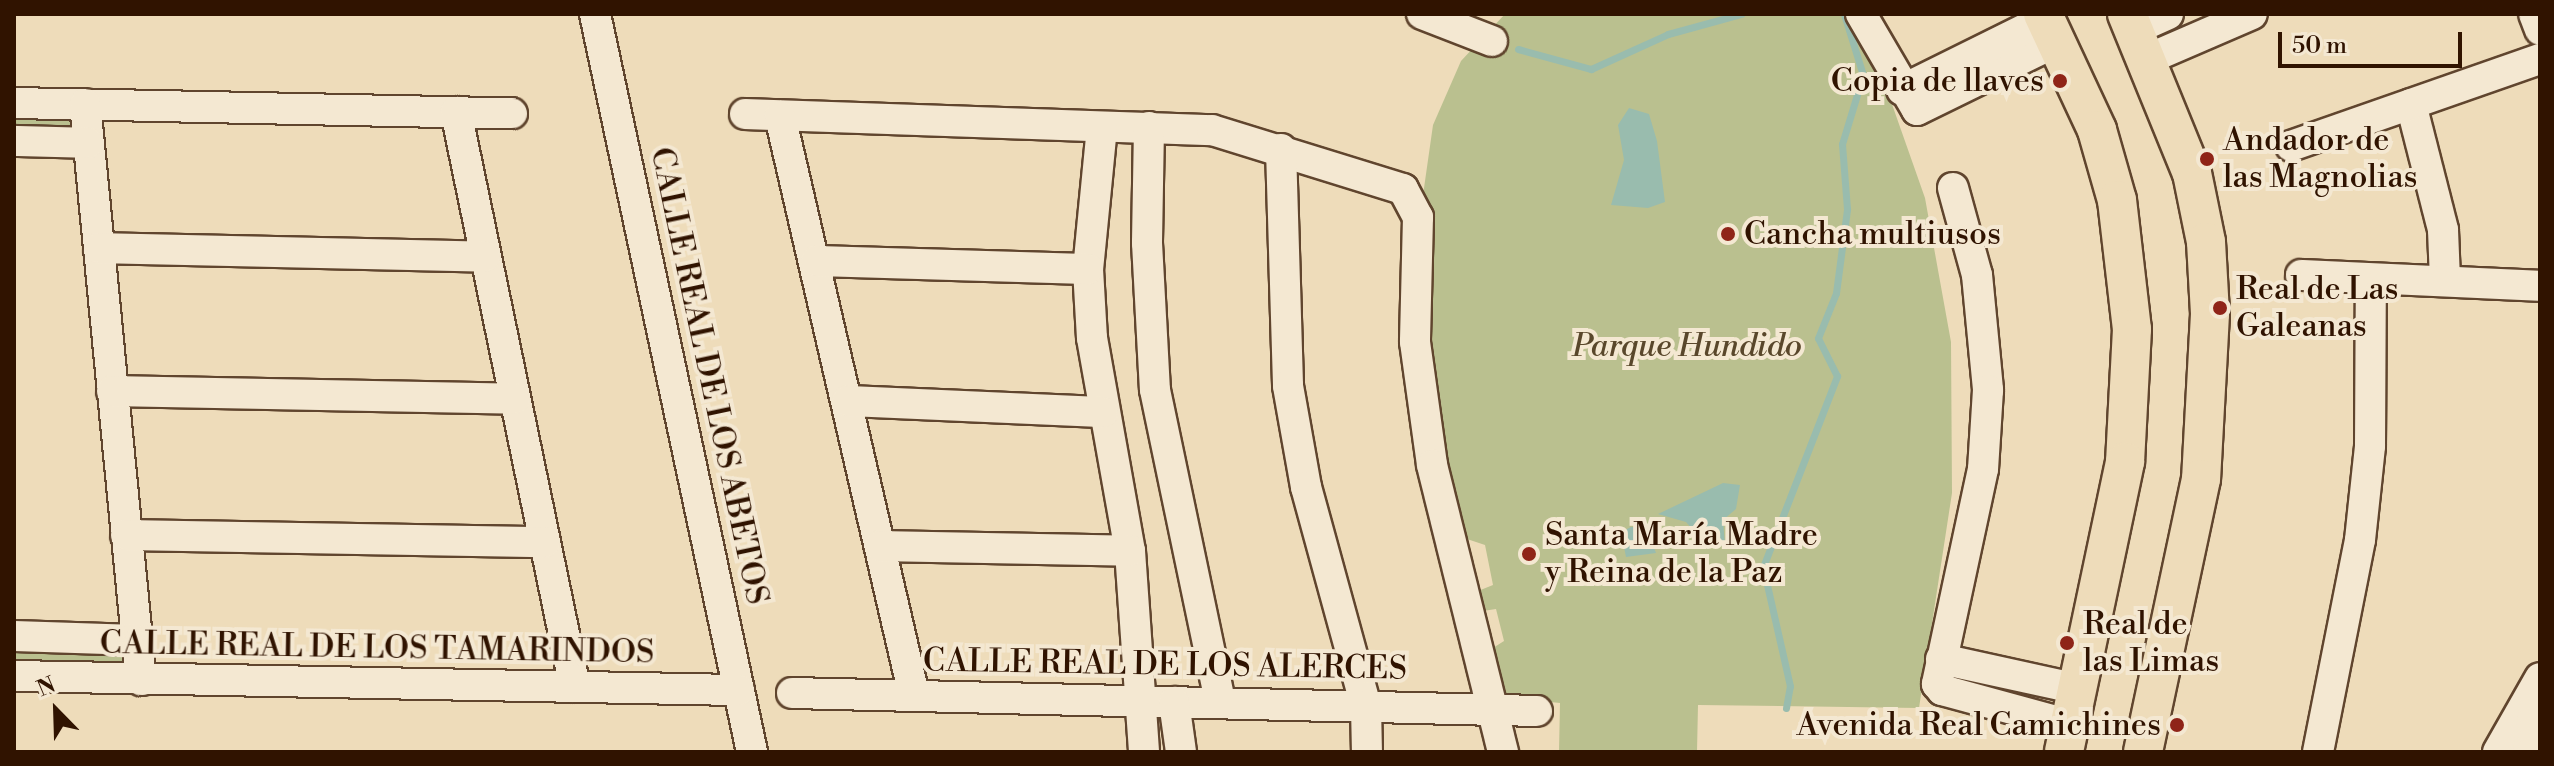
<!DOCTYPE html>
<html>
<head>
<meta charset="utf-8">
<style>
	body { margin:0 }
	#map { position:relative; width:2554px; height:766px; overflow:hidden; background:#eedcba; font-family:"Libre Bodoni",serif }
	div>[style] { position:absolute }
	.green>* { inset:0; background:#bac08f }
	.water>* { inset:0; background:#99bcae }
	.stream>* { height:7px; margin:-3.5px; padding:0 3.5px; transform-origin:3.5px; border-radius:3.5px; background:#99bcae }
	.roads { filter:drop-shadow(2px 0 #60452e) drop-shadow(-2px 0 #60452e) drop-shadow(0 2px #60452e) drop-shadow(0 -2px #60452e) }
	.minor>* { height:30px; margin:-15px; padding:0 15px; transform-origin:15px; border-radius:15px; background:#f4e8d2 }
	.major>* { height:38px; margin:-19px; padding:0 19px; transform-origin:19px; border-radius:19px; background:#eedcba }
	.dots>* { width:22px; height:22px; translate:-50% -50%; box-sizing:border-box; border:4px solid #f4e8d2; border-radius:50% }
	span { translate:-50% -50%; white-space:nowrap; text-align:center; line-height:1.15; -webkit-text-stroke:8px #f4e8d2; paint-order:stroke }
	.poi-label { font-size:32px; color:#301300 }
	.right { translate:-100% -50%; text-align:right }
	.left { translate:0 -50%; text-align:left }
	.park-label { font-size:32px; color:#59472b; font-style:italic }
	.street-label { font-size:32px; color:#301300 }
	.frame { position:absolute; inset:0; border:16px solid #301300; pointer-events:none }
	.north { position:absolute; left:16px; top:670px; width:80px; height:80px; -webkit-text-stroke:6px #f4e8d2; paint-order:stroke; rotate:337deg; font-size:22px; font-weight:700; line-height:32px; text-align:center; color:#301300 }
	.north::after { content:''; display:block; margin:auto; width:28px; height:36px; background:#301300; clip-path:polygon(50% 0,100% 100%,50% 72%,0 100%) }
	.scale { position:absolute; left:2278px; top:32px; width:184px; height:36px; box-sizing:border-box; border:4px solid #301300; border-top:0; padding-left:10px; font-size:24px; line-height:28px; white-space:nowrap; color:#301300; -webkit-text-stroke:6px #f4e8d2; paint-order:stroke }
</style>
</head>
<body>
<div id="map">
	<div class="green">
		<i style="clip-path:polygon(1505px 14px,1853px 14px,1881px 73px,1925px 198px,1951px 342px,1952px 493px,1919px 708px,1698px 705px,1697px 752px,1559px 752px,1560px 703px,1503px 697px,1493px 648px,1504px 641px,1496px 609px,1483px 611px,1478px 591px,1493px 585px,1485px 545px,1464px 538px,1431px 390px,1422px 202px,1433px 125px,1461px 61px)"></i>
		<i style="clip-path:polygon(14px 107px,80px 108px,80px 137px,14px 136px)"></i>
		<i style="clip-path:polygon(14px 641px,132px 646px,132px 673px,14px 672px)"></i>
	</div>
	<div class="water">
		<i style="clip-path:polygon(1629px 108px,1649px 114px,1657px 141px,1665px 202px,1648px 208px,1611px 205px,1624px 160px,1618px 125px)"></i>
		<i style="clip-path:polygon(1723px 483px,1740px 485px,1736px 509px,1723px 520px,1725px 546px,1706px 545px,1686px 522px,1658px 514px)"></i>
		<i style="clip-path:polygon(1631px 527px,1646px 527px,1656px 553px,1626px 557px,1621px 532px)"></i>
	</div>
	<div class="stream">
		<i style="left:1518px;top:49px;width:76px;rotate:15.3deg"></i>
		<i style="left:1591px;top:69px;width:85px;rotate:-24.4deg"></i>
		<i style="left:1668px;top:34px;width:76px;rotate:-15.3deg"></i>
		<i style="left:1786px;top:708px;width:22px;rotate:-80deg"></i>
		<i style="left:1790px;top:686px;width:122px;rotate:-102.8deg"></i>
		<i style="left:1763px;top:567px;width:205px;rotate:-68.8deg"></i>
		<i style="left:1837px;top:376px;width:42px;rotate:-116.6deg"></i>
		<i style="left:1818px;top:338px;width:48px;rotate:-68.2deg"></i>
		<i style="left:1836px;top:293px;width:85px;rotate:-82.5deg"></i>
		<i style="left:1847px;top:209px;width:65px;rotate:-94.4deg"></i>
		<i style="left:1842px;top:144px;width:72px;rotate:-73.1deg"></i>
		<i style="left:1863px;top:75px;width:64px;rotate:-107.3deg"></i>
	</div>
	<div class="roads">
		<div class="minor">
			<i style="left:595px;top:14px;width:755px;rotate:77.99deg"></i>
			<i style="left:1422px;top:14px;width:75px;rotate:21.1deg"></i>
			<i style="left:1861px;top:14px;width:111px;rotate:59.7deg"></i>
			<i style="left:1917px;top:110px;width:155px;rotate:-26.1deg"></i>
			<i style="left:2534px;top:14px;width:17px;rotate:69deg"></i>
			<i style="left:2135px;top:29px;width:36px;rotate:-24deg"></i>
			<i style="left:2148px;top:59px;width:113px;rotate:-23.4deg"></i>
			<i style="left:1902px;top:90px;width:160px;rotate:-26.4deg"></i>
			<i style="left:14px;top:103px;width:498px;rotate:1.2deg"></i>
			<i style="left:85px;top:104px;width:579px;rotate:84.45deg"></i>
			<i style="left:2411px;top:104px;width:130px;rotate:75.7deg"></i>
			<i style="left:2443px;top:230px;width:50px;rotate:87.7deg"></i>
			<i style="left:456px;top:112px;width:587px;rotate:78.31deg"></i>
			<i style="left:745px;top:114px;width:467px;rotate:2deg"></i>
			<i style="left:1212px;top:130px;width:200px;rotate:17.2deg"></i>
			<i style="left:1403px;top:189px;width:32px;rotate:62deg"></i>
			<i style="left:1418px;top:217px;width:125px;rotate:91.4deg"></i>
			<i style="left:1415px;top:342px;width:124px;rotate:82.1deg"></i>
			<i style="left:1432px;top:465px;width:296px;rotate:76.1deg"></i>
			<i style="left:780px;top:116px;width:594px;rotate:76.97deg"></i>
			<i style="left:1102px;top:127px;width:143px;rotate:95.6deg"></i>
			<i style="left:1088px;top:269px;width:69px;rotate:86.7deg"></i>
			<i style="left:1092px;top:338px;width:216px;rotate:79.9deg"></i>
			<i style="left:1130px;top:551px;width:201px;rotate:86deg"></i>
			<i style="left:1149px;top:127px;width:116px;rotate:91deg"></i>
			<i style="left:1147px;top:243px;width:147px;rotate:86.9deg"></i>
			<i style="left:1155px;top:390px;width:319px;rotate:78.2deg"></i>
			<i style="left:14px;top:141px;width:74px;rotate:1.5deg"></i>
			<i style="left:2291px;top:146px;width:264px;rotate:-19.3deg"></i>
			<i style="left:1281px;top:149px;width:237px;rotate:88.3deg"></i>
			<i style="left:1288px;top:386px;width:103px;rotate:79.9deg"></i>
			<i style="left:1306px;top:487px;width:227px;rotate:74.7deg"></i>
			<i style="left:1366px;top:706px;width:46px;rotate:88.8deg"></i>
			<i style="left:1953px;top:188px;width:90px;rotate:74.6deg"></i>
			<i style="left:1977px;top:275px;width:116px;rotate:84.5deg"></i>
			<i style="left:1988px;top:390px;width:79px;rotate:93.6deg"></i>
			<i style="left:1983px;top:469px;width:220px;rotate:102.1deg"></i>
			<i style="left:1937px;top:684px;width:8px;rotate:50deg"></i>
			<i style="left:1942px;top:690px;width:134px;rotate:15.2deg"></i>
			<i style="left:99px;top:248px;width:386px;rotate:1.3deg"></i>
			<i style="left:816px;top:261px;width:272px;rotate:1.7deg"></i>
			<i style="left:2301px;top:275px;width:239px;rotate:2.6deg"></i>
			<i style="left:112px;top:391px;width:403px;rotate:1.1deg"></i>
			<i style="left:847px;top:401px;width:256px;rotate:2.5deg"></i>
			<i style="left:126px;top:535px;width:419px;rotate:1deg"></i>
			<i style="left:880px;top:546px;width:250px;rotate:1.1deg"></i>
			<i style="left:14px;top:636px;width:123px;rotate:1.9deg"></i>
			<i style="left:1941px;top:659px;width:141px;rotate:12.3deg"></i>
			<i style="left:14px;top:676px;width:725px;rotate:1.11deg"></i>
			<i style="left:792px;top:693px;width:745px;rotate:1.38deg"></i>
			<i style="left:1174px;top:702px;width:50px;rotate:82deg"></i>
			<i style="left:2318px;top:752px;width:216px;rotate:-78.8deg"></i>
			<i style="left:2360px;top:540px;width:95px;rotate:-83.9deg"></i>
			<i style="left:2370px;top:446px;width:167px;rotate:-89.7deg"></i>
			<i style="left:2498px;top:752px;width:85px;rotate:-60.4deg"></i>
			<i style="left:2528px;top:752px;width:52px;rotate:-82.3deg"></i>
		</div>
		<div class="major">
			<i style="left:2043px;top:14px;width:128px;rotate:65deg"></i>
			<i style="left:2097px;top:130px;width:73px;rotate:74.1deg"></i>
			<i style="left:2117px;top:200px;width:130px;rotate:83.4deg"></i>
			<i style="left:2132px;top:329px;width:133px;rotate:93deg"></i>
			<i style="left:2125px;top:462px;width:296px;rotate:101.9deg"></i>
			<i style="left:2127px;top:14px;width:172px;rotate:67.8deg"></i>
			<i style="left:2192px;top:173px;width:70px;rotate:78.5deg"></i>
			<i style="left:2206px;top:242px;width:72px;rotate:86.8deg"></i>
			<i style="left:2210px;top:314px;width:165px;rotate:93.1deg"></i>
			<i style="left:2201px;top:479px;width:279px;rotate:102deg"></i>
		</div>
	</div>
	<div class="dots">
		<i style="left:2060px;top:81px;background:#8f2418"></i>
		<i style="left:2207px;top:159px;background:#8f2418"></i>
		<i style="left:1728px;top:234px;background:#8f2418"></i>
		<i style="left:2220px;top:308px;background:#8f2418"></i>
		<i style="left:1529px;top:554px;background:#8f2418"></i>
		<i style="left:2067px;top:643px;background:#8f2418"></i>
		<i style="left:2177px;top:725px;background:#8f2418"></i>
	</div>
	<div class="poi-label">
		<span class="right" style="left:2044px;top:81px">Copia de llaves</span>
		<span class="left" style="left:2223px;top:159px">Andador de<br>las Magnolias</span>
		<span class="left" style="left:1744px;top:234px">Cancha multiusos</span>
		<span class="left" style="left:2236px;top:308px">Real de Las<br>Galeanas</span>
		<span class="left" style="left:1545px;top:554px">Santa María Madre<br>y Reina de la Paz</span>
		<span class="left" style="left:2083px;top:643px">Real de<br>las Limas</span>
		<span class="right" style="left:2161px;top:725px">Avenida Real Camichines</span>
	</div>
	<div class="park-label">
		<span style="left:1687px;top:346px">Parque Hundido</span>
	</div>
	<div class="street-label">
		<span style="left:709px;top:376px;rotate:78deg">CALLE REAL DE LOS ABETOS</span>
		<span style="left:377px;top:648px;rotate:1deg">CALLE REAL DE LOS TAMARINDOS</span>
		<span style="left:1165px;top:665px;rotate:1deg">CALLE REAL DE LOS ALERCES</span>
	</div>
	<div class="frame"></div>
	<div class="north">N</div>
	<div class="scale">50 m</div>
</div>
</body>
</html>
